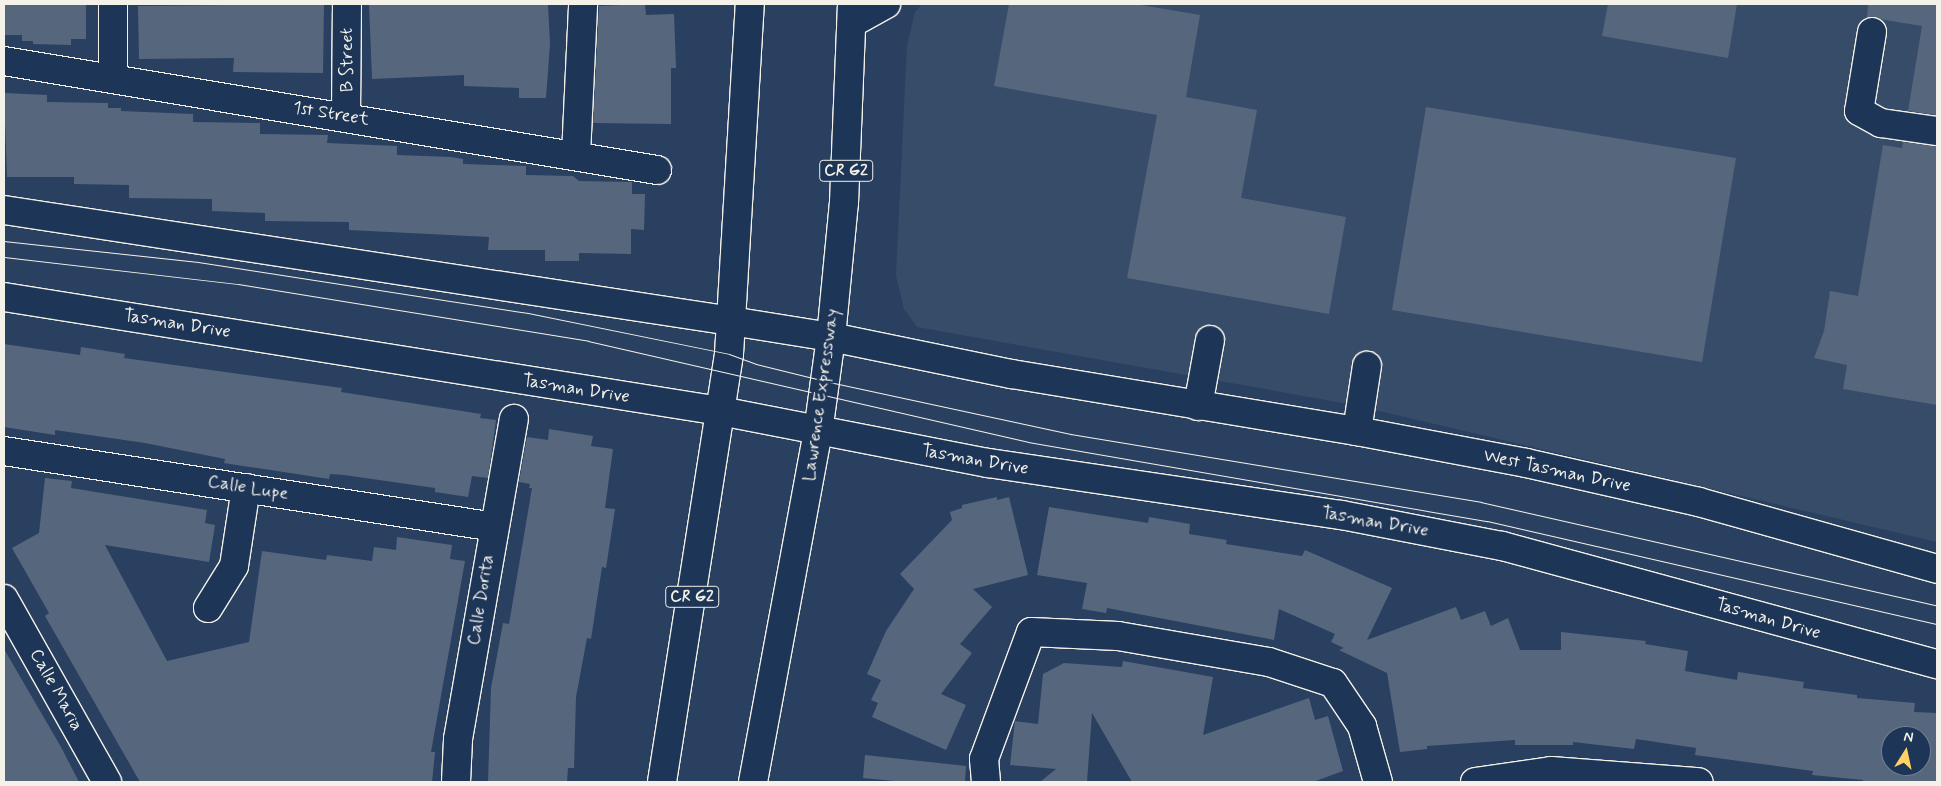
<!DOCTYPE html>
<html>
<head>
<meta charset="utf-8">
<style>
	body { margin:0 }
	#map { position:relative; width:1941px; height:786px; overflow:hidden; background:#2a4060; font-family:Mynerve,sans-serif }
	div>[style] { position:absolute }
	.built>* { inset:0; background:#374c69 }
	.building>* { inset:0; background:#56677d }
	.roads { filter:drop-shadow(1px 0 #f4f1e8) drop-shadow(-1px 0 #f4f1e8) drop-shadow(0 1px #f4f1e8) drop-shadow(0 -1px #f4f1e8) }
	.minor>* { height:28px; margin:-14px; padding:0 14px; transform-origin:14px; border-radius:14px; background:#1d3557 }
	.major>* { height:28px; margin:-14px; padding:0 14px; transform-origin:14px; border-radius:14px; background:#1d3557 }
	.highway>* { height:28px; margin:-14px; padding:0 14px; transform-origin:14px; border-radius:14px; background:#1d3557 }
	.tram>* { height:1px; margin:-0.5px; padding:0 0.5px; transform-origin:0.5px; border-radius:0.5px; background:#f4f1e8 }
	span { translate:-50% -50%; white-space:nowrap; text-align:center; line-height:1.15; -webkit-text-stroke:5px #1d3557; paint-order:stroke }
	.shield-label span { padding:1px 4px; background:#1d3557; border:1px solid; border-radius:4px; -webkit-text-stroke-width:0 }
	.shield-label { font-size:16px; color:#f4f1e8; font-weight:700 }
	.street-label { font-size:18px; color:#f4f1e8 }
	.frame { position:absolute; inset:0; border:5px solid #f4f1e8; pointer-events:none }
	.north { position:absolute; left:1881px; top:726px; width:50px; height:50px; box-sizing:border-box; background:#1d3557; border:1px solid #738091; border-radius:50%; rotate:10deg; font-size:14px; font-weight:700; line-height:20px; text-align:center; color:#f4f1e8 }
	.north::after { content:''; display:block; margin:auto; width:18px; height:22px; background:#ffd166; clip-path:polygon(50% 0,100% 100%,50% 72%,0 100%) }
</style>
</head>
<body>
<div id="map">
	<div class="built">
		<i style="clip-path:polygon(922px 4px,1937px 4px,1937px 542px,1354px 405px,917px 327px,904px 309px,896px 276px,907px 46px,915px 12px)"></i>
	</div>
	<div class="building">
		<i style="clip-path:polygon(4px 4px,86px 4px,86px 39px,71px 39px,71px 45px,33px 44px,33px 41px,22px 41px,22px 35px,4px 35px)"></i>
		<i style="clip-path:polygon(324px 4px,323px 73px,233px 72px,234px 58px,139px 59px,138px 6px)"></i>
		<i style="clip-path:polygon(369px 4px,548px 4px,550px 44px,546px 98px,519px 98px,519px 88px,464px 86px,464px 75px,372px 79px)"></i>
		<i style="clip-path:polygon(645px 4px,646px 15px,674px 14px,676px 68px,671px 68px,671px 124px,593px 123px,599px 6px)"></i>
		<i style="clip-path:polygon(1009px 4px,1135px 4px,1200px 15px,1186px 97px,1257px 110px,1241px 198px,1346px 217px,1329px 314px,1127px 278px,1157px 115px,994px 86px)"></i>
		<i style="clip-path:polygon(1608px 4px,1737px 4px,1728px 58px,1602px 36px)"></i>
		<i style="clip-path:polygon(1868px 4px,1937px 4px,1937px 115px,1908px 111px,1922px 26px,1867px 17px)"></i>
		<i style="clip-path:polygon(4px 93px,47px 95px,47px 102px,108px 103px,108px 108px,121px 108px,121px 111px,193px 114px,193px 122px,260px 123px,260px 134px,328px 135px,327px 143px,397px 146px,397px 155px,451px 157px,463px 159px,463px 164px,526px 166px,526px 175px,573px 176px,579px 181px,632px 182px,632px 194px,645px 194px,644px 230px,631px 229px,631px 254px,579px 253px,579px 261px,545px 261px,545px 250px,488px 250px,489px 237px,349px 230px,349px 222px,265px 221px,265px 213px,212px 211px,212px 199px,129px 198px,129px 185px,74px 184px,74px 177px,7px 177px)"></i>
		<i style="clip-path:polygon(1426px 107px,1736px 158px,1702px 362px,1392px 310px)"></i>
		<i style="clip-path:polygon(1903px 142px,1937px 146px,1937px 405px,1843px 389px,1847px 365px,1814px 358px,1824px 331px,1830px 291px,1858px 296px,1883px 145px,1902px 148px)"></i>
		<i style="clip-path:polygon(4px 344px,80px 355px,81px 347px,125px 354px,124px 358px,342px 388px,341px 392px,481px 414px,480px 418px,496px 420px,488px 478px,472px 476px,468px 497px,435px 492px,435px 488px,344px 475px,330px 474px,329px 479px,224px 463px,225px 459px,145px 443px,55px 430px,55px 435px,4px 427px)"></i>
		<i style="clip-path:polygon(549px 429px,593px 436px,591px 446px,613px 449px,605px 508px,615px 509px,606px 568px,602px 567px,591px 639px,587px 638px,576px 697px,574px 768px,568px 768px,567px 782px,488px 782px,491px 688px,503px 623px,509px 624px,532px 488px,529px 488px,530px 484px,519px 482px,527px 437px,548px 440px)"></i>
		<i style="clip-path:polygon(45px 478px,72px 481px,71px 488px,207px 510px,205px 523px,215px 525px,209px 562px,105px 545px,167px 661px,249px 642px,262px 551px,326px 560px,327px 555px,372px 561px,374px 547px,396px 550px,397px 537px,452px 545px,450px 559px,465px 561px,431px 752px,435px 752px,432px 782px,140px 782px,45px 616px,49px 613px,12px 548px,39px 533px)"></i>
		<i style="clip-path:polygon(997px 497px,997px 500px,1009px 497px,1028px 575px,973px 589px,992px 607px,960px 644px,972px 653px,941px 694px,966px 705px,946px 750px,872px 717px,878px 703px,871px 700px,881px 680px,867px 674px,886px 631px,914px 589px,900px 574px,952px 520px,950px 512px,962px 508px,962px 505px)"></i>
		<i style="clip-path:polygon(evenodd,1049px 507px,1148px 523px,1149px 517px,1190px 524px,1189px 534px,1227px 540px,1226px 544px,1302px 556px,1305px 550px,1392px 588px,1367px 640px,1456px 607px,1461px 620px,1485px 611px,1491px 626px,1508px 618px,1520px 650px,1561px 650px,1561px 632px,1646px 641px,1645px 644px,1688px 651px,1685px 671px,1737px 680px,1738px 672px,1804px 682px,1803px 688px,1857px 695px,1857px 698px,1915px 703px,1914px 712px,1937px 713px,1937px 782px,1863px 782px,1863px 780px,1812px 775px,1813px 771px,1695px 755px,1696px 748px,1636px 739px,1634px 749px,1573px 742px,1573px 745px,1515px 745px,1515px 740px,1427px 746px,1427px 749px,1400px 752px,1387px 673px,1339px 650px,1344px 648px,1331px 642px,1335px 634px,1279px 609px,1274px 640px,1107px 608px,1106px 613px,1082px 609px,1087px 583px,1037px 575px,1049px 507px,1891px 736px,1921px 736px,1921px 766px,1891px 766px,1891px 736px)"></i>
		<i style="clip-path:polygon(4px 649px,61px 747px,79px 782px,4px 782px)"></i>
		<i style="clip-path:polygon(1123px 661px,1213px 677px,1203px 735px,1309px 698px,1315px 720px,1328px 716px,1343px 771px,1313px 782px,1132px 782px,1092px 713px,1087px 782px,1040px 782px,1056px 769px,1010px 765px,1015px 721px,1038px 724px,1043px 674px,1064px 663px,1122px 667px)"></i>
		<i style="clip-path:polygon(865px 755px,966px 766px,965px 782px,905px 782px,863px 778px)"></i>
	</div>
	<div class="roads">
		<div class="minor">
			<i style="left:852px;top:23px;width:39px;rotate:-29deg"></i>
			<i style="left:1872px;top:32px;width:80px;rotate:99.3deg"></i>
			<i style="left:1859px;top:111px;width:25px;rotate:29deg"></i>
			<i style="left:1881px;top:123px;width:57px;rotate:8.1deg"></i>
			<i style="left:4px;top:61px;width:662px;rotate:9.48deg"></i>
			<i style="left:113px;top:78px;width:74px;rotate:-90deg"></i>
			<i style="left:346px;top:116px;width:112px;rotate:-89.5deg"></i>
			<i style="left:576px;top:155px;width:151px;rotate:-87.3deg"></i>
			<i style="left:4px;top:210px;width:735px;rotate:8.68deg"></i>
			<i style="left:4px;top:297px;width:725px;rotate:9.05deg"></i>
			<i style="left:1198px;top:406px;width:67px;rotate:-79.7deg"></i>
			<i style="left:1357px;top:431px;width:66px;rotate:-81.3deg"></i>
			<i style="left:4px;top:451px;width:495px;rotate:8.8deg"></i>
			<i style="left:4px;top:599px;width:210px;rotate:60.6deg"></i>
			<i style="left:208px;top:608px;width:49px;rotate:-58.2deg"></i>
			<i style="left:234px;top:566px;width:79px;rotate:-81.3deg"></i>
			<i style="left:456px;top:782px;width:43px;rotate:-87.3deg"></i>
			<i style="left:458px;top:739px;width:325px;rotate:-80.1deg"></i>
			<i style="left:986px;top:782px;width:23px;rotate:-95deg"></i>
			<i style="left:984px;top:759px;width:135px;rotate:-69.7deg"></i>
			<i style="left:1031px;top:632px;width:87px;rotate:2.6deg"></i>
			<i style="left:1118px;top:636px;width:153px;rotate:9.8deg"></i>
			<i style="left:1269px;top:662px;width:67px;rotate:18.2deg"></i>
			<i style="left:1333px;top:683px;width:52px;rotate:56deg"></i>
			<i style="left:1362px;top:726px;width:58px;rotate:74.1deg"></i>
			<i style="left:1475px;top:782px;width:77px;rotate:-8.2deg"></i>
			<i style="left:1551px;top:771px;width:148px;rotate:4.3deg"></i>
		</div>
		<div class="major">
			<i style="left:731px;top:321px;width:101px;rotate:9.1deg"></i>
			<i style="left:831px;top:337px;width:185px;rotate:11.6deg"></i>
			<i style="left:1012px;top:374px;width:350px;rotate:9.4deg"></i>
			<i style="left:1357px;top:431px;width:172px;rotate:10.7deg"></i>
			<i style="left:1526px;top:463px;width:177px;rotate:12.7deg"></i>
			<i style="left:1699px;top:502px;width:247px;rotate:15.7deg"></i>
			<i style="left:720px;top:411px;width:273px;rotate:11deg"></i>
			<i style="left:988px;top:463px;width:357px;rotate:8.4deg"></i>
			<i style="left:1341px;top:515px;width:164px;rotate:10.9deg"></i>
			<i style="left:1502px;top:546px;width:451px;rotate:15.2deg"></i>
		</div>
		<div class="highway">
			<i style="left:662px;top:782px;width:433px;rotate:-81.1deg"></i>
			<i style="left:729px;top:354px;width:351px;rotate:-86.6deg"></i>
			<i style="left:753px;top:782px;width:356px;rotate:-79.5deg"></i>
			<i style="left:818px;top:432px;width:96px;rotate:-82.2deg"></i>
			<i style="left:831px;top:337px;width:135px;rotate:-84.5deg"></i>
			<i style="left:844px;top:203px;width:199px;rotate:-87.7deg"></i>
		</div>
	</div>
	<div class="tram">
		<i style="left:4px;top:241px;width:195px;rotate:6.2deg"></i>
		<i style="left:198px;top:262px;width:334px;rotate:8.8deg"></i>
		<i style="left:528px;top:313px;width:205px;rotate:11.5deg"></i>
		<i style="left:729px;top:354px;width:29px;rotate:20deg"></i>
		<i style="left:756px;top:364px;width:71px;rotate:13.8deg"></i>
		<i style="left:825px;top:381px;width:252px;rotate:12.2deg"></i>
		<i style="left:1071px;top:434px;width:416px;rotate:9.4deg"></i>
		<i style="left:1481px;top:502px;width:468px;rotate:12.8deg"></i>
		<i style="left:4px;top:257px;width:236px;rotate:6.6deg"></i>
		<i style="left:238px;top:284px;width:355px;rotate:9.2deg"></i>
		<i style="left:588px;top:341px;width:451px;rotate:12.9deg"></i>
		<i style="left:1028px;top:442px;width:466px;rotate:9.8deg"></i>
		<i style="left:1487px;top:521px;width:462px;rotate:12.9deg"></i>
	</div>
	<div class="shield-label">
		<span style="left:846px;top:171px">CR G2</span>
		<span style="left:692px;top:597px">CR G2</span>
	</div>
	<div class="street-label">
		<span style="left:347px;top:60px;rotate:-90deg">B Street</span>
		<span style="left:331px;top:114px;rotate:9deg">1st Street</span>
		<span style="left:177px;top:324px;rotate:9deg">Tasman Drive</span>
		<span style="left:576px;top:389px;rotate:9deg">Tasman Drive</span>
		<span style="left:821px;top:395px;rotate:-82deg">Lawrence Expressway</span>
		<span style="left:975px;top:460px;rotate:10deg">Tasman Drive</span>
		<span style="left:1557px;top:471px;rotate:12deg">West Tasman Drive</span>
		<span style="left:248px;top:488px;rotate:9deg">Calle Lupe</span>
		<span style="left:1375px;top:522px;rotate:10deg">Tasman Drive</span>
		<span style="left:481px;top:600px;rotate:-81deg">Calle Dorita</span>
		<span style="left:1768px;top:619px;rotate:16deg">Tasman Drive</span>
		<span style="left:56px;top:690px;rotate:61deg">Calle Maria</span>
	</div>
	<div class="frame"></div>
	<div class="north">N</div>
</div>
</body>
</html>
